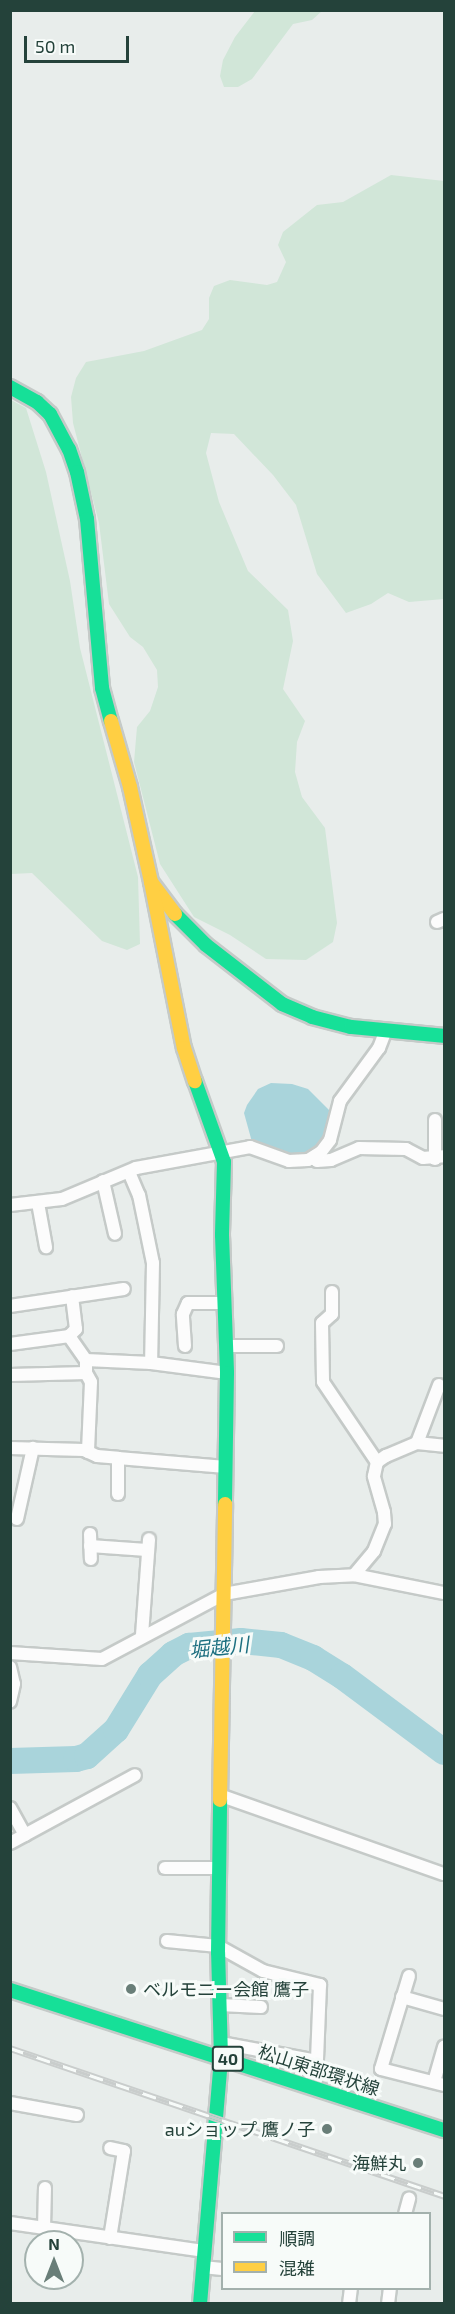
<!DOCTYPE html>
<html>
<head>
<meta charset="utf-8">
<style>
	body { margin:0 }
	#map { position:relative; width:455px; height:2314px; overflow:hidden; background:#e8edeb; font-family:"Exo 2","Noto Sans JP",sans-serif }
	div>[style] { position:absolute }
	.green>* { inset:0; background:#d1e6d8 }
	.water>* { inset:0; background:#a9d4db }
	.river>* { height:26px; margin:-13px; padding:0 13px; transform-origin:13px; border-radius:13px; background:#a9d4db }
	.roads { filter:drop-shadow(2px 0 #c5cac8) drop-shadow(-2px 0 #c5cac8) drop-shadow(0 2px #c5cac8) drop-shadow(0 -2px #c5cac8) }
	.street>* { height:12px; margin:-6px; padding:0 6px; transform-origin:6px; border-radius:6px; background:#fcfcfc }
	.fast>* { height:14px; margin:-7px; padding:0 7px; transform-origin:7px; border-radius:7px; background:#16e098 }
	.slow>* { height:14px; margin:-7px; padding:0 7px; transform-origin:7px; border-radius:7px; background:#ffcf43 }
	.rail>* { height:7px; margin-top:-3.5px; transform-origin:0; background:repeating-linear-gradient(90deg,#f7fbf9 0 14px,#c9cdcc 0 28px); box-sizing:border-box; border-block:2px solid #c9cdcc }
	.dots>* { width:16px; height:16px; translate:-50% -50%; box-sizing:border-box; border:3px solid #f7fbf9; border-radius:50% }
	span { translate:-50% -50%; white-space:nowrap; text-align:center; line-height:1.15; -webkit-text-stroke:6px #f7fbf9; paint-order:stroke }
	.shield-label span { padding:2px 4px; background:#f7fbf9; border:2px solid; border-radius:4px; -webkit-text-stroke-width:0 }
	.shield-label { font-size:16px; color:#24423a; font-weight:700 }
	.poi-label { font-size:18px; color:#24423a }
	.left { translate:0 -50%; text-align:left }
	.right { translate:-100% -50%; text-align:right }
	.street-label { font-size:18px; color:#24423a }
	.water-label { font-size:20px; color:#1c6f80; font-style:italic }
	.frame { position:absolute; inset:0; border:12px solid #24423a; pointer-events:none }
	.legend { position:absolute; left:221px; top:2212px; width:210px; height:78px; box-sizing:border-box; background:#f7fbf9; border:2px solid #a3b1ad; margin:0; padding:8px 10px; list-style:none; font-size:18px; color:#24423a }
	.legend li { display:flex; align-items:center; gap:12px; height:30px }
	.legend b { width:30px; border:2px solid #a3b1ad }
	.north { position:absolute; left:24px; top:2230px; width:60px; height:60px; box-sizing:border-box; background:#f7fbf9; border:2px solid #a3b1ad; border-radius:50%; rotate:0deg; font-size:16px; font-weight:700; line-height:24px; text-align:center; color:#24423a }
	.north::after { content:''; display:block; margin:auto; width:21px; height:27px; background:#697e78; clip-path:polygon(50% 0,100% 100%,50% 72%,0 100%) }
	.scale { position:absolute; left:24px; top:36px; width:105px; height:27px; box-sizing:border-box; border:3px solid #24423a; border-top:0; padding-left:8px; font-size:18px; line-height:21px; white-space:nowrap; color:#24423a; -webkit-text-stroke:4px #f7fbf9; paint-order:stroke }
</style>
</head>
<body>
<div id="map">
	<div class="green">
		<i style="clip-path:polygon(255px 11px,322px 11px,312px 20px,293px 24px,252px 79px,238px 87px,224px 87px,220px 76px,223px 60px,235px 37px)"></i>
		<i style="clip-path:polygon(391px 175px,444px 181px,444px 599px,409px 602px,388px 593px,371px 604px,346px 613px,317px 574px,296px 505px,273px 475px,234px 434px,211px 433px,206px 453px,219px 502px,248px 571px,288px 610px,293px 641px,283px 689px,305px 721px,297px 742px,295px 772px,302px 797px,325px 828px,337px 923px,333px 942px,306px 960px,266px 959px,230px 935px,194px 917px,160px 864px,134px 762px,137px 727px,150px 711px,158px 687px,157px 670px,143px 647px,130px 637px,109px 604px,99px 523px,73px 423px,71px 397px,76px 378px,86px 362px,144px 351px,202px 330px,209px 319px,209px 298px,214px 286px,230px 280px,267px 285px,277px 282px,286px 262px,278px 245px,283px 232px,317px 205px,343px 202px)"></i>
		<i style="clip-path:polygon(11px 400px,26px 408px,46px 472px,70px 581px,80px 648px,138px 877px,140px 944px,127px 950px,102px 941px,32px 873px,11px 874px)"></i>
	</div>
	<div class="water">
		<i style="clip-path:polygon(271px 1083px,292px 1084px,308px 1089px,331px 1112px,323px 1140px,312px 1152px,296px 1156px,286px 1155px,252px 1142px,244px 1113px,247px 1105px,258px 1089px)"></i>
	</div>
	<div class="river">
		<i style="left:10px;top:1761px;width:66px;rotate:-1.7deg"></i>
		<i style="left:76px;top:1759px;width:11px;rotate:-15deg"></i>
		<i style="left:87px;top:1756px;width:39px;rotate:-42deg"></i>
		<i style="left:116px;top:1730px;width:65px;rotate:-58.3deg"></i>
		<i style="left:150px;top:1675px;width:31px;rotate:-42deg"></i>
		<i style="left:173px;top:1654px;width:18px;rotate:-27deg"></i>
		<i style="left:189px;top:1646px;width:52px;rotate:-5.5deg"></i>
		<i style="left:241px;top:1641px;width:40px;rotate:5.7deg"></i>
		<i style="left:281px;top:1645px;width:35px;rotate:22deg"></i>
		<i style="left:313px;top:1658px;width:34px;rotate:32deg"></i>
		<i style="left:342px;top:1676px;width:127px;rotate:36.7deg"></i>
	</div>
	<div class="roads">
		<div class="street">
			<i style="left:437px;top:922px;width:8px;rotate:-23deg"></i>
			<i style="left:435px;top:1120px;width:39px;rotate:90deg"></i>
			<i style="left:315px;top:1156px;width:5px;rotate:68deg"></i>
			<i style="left:317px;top:1161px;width:14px;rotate:-4deg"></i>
			<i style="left:331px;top:1160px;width:30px;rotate:-23deg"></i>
			<i style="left:359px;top:1148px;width:47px;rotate:1.2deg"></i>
			<i style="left:406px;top:1149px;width:19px;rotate:28deg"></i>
			<i style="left:423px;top:1158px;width:21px;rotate:-5deg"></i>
			<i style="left:129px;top:1172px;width:25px;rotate:67deg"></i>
			<i style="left:139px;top:1195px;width:69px;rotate:78.4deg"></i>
			<i style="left:153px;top:1263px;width:100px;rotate:91.1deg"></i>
			<i style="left:103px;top:1181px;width:54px;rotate:77.2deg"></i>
			<i style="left:38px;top:1203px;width:45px;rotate:79.7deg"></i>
			<i style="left:10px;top:1205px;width:52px;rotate:-6.6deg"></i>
			<i style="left:62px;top:1199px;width:80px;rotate:-22.7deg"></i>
			<i style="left:136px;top:1168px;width:116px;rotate:-10.4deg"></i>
			<i style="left:250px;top:1147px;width:41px;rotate:19.7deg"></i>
			<i style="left:289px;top:1161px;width:19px;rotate:-3deg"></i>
			<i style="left:308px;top:1160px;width:15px;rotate:-32deg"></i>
			<i style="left:321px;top:1152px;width:15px;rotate:-53deg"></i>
			<i style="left:330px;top:1140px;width:40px;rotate:-75.6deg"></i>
			<i style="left:340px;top:1101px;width:66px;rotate:-53.7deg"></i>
			<i style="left:379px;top:1048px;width:17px;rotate:-69deg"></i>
			<i style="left:332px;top:1292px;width:22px;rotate:90deg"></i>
			<i style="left:332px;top:1314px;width:13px;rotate:138deg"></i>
			<i style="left:322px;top:1323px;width:59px;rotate:89deg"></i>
			<i style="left:323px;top:1382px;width:97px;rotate:56deg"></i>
			<i style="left:10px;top:1306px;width:115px;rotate:-8.5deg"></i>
			<i style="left:69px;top:1336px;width:29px;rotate:55deg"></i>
			<i style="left:10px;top:1344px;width:60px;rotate:-7.7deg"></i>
			<i style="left:69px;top:1336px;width:10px;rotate:-45deg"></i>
			<i style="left:76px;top:1329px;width:33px;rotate:-97deg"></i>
			<i style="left:185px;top:1346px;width:32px;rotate:-94deg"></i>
			<i style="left:183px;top:1314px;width:12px;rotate:-66deg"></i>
			<i style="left:188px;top:1303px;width:36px"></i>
			<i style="left:226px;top:1346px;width:51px"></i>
			<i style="left:86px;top:1373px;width:10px;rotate:61deg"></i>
			<i style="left:91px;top:1382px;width:70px;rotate:92.5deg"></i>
			<i style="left:10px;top:1375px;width:76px;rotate:-1.5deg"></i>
			<i style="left:86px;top:1373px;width:13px;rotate:-90deg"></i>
			<i style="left:86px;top:1360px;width:65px;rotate:2.6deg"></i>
			<i style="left:151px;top:1363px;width:77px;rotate:7.5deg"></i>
			<i style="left:417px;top:1443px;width:62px;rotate:-69.2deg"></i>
			<i style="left:10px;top:1448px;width:74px;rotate:1.5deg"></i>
			<i style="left:84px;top:1450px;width:14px;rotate:25deg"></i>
			<i style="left:97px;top:1456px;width:21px;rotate:5deg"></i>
			<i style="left:118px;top:1458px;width:108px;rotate:4.8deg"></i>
			<i style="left:118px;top:1458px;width:36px;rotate:90deg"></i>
			<i style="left:17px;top:1519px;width:73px;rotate:-77.3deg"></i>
			<i style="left:90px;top:1534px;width:25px;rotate:88deg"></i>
			<i style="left:90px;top:1546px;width:57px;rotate:4deg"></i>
			<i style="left:354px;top:1575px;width:31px;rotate:-50deg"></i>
			<i style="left:374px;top:1551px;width:29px;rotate:-68deg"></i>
			<i style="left:385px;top:1524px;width:12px;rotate:-95deg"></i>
			<i style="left:384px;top:1512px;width:37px;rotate:-106deg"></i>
			<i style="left:374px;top:1476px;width:14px;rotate:-78deg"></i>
			<i style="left:377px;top:1462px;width:11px;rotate:-34deg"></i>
			<i style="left:386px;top:1456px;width:34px;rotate:-23deg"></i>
			<i style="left:417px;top:1443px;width:27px;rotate:6deg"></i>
			<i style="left:142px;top:1635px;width:96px;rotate:-85.8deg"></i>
			<i style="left:10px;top:1653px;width:92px;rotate:3.7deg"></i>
			<i style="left:102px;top:1659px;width:138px;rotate:-28deg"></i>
			<i style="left:224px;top:1594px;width:97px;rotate:-10.1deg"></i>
			<i style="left:319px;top:1577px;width:35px;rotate:-3deg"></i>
			<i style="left:354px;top:1575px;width:92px;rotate:11.3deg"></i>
			<i style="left:10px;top:1667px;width:17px;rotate:77deg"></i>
			<i style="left:14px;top:1684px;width:18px;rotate:103deg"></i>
			<i style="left:222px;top:1796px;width:235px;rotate:19.4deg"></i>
			<i style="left:10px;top:1808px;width:31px;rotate:61deg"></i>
			<i style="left:10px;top:1843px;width:142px;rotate:-28.5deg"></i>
			<i style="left:165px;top:1868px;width:55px"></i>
			<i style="left:167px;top:1941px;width:51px;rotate:5.6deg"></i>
			<i style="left:218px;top:1946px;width:51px;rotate:29.1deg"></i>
			<i style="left:263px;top:1971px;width:59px;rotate:13.8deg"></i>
			<i style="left:320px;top:1985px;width:76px;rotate:92.3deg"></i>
			<i style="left:317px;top:2061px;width:98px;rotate:-169.4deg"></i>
			<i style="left:409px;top:1976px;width:97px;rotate:106.8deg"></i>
			<i style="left:381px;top:2069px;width:65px;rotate:14.3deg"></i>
			<i style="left:402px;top:1997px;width:44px;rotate:15.9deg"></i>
			<i style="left:220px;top:2005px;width:41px;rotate:2.8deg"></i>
			<i style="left:434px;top:2082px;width:37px;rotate:-74deg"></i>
			<i style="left:10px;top:2103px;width:68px;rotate:10.2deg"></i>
			<i style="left:405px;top:2214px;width:16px;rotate:-75deg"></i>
			<i style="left:10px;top:2223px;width:197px;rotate:8.2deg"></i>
			<i style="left:44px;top:2228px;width:40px;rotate:-88.6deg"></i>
			<i style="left:110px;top:2238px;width:88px;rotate:-80.9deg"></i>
			<i style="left:124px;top:2151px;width:14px;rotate:-168deg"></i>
			<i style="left:203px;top:2267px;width:19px;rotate:6deg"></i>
			<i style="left:349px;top:2304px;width:16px;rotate:-83deg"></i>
			<i style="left:388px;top:2304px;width:16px;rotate:-83deg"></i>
		</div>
		<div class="fast">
			<i style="left:10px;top:387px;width:31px;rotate:29deg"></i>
			<i style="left:37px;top:402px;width:18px;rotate:43deg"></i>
			<i style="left:50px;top:414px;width:40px;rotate:62deg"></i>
			<i style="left:69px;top:449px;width:24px;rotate:71deg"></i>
			<i style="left:77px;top:472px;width:48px;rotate:78deg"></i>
			<i style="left:87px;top:519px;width:170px;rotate:84.9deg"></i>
			<i style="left:102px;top:688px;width:34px;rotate:75deg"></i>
			<i style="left:175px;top:914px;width:44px;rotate:45deg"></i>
			<i style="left:206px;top:945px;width:96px;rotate:37.8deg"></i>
			<i style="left:282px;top:1004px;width:33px;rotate:23deg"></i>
			<i style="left:312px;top:1017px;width:40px;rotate:14.4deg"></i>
			<i style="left:351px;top:1027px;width:93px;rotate:5.5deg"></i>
			<i style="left:195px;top:1081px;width:86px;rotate:70.3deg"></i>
			<i style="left:224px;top:1162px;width:73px;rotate:91.6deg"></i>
			<i style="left:222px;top:1235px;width:138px;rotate:87.9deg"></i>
			<i style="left:227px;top:1373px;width:131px;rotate:90.9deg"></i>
			<i style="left:10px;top:1990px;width:456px;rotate:17.9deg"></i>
			<i style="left:200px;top:2304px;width:248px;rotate:-85.1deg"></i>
			<i style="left:221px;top:2057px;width:105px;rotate:-91.6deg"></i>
			<i style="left:218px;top:1952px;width:152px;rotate:-89.2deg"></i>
		</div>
		<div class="slow">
			<i style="left:111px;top:721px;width:69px;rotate:73.9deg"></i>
			<i style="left:130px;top:787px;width:97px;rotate:77.5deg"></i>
			<i style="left:151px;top:882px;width:40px;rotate:53deg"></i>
			<i style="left:151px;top:882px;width:169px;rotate:78.8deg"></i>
			<i style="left:184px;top:1048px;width:35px;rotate:72deg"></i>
			<i style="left:220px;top:1800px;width:296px;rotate:-89deg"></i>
		</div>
	</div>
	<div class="rail">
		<i style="left:10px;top:2048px;width:459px;rotate:18.8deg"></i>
	</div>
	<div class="dots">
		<i style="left:131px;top:1989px;background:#697e78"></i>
		<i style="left:327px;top:2129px;background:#697e78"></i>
		<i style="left:418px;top:2163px;background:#697e78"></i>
	</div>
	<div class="shield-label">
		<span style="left:228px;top:2059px">40</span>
	</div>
	<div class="poi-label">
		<span class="left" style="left:143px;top:1989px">ベルモニー会館 鷹子</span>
		<span class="right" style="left:315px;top:2129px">auショップ 鷹ノ子</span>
		<span class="right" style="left:406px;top:2163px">海鮮丸</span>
	</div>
	<div class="street-label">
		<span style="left:319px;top:2070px;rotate:18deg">松山東部環状線</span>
	</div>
	<div class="water-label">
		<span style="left:219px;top:1647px;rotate:-6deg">堀越川</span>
	</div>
	<div class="frame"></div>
	<ul class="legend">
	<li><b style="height:8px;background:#16e098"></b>順調</li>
	<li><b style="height:8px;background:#ffcf43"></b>混雑</li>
	</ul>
	<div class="north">N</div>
	<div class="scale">50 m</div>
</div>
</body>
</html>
